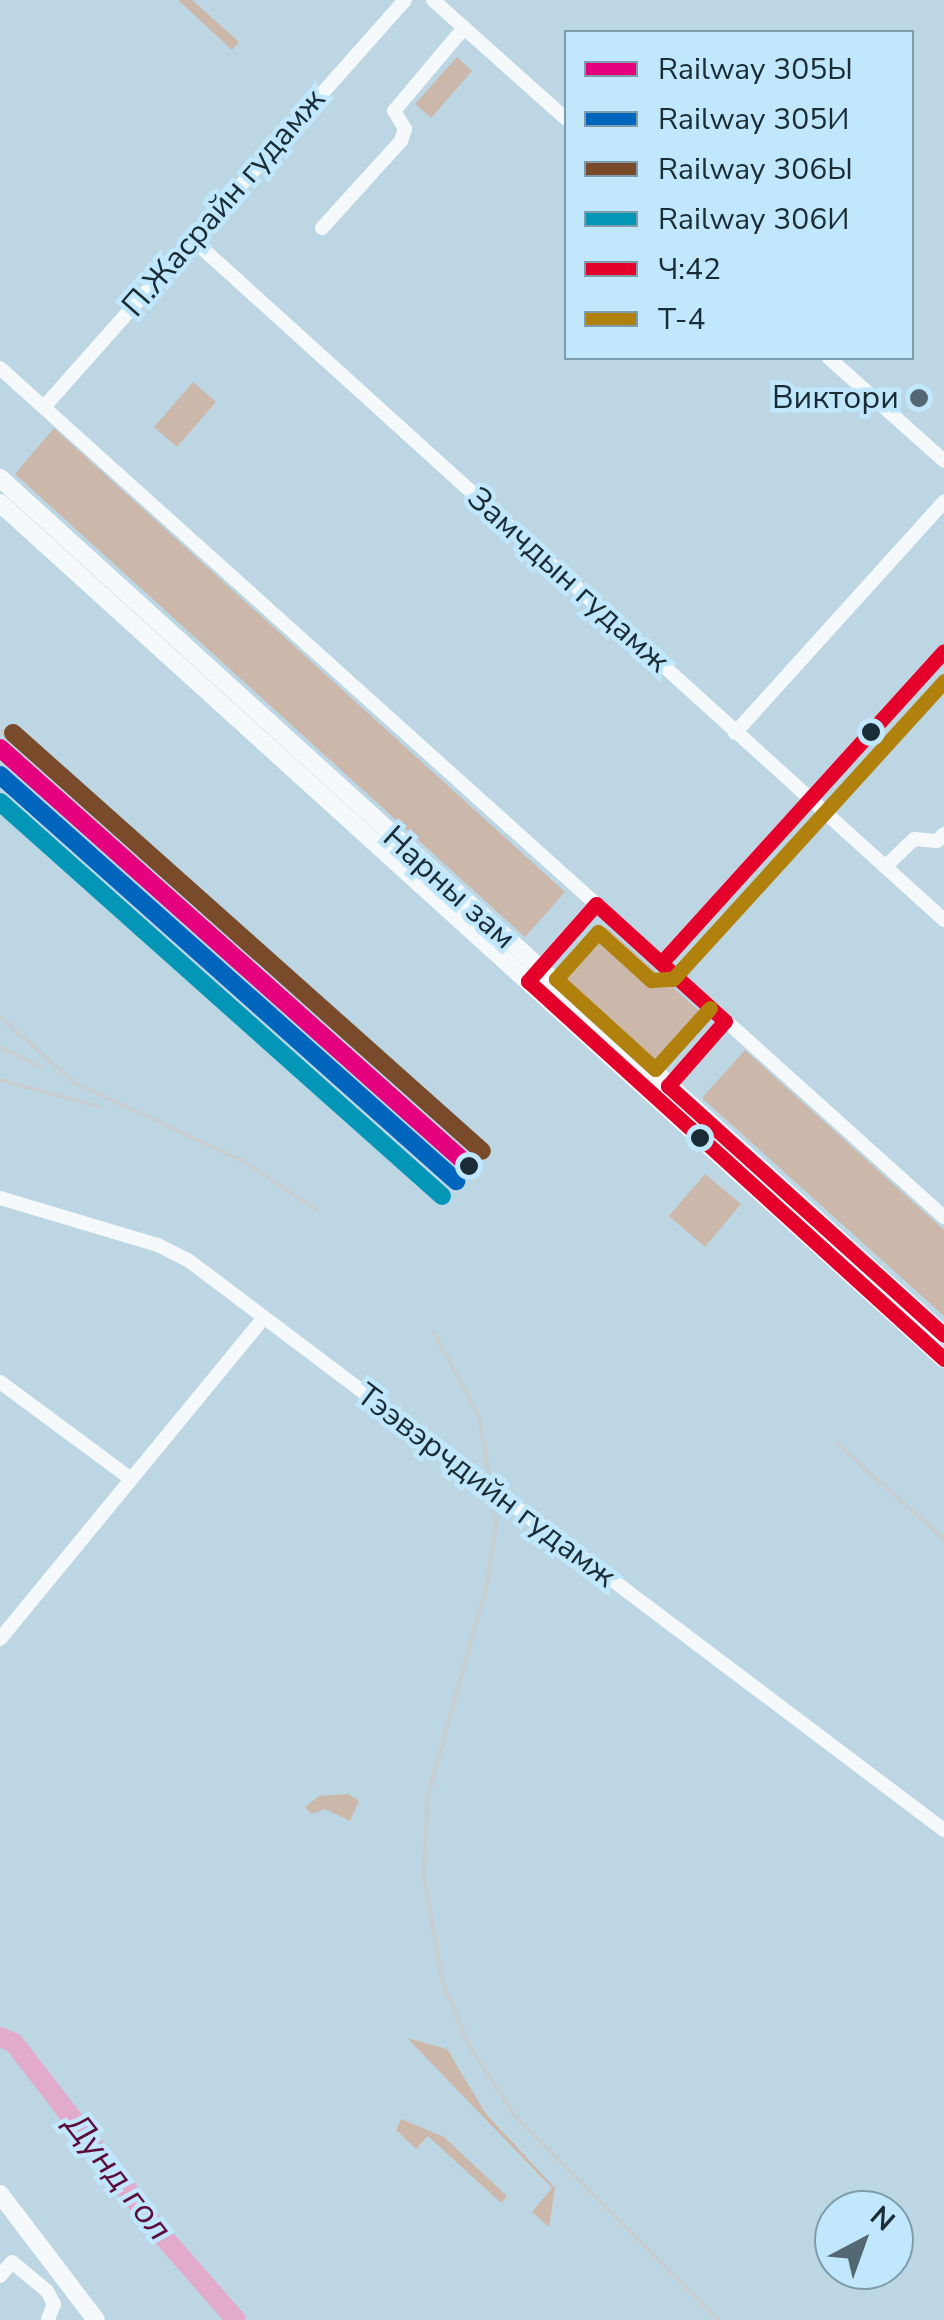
<!DOCTYPE html>
<html>
<head>
<meta charset="utf-8">
<style>
	body { margin:0 }
	#map { position:relative; width:944px; height:2320px; overflow:hidden; background:#bcd6e4; font-family:"Nunito Sans",sans-serif }
	div>[style] { position:absolute }
	.green>* { inset:0; background:#ccb8ab }
	.river>* { height:20px; margin:-10px; padding:0 10px; transform-origin:10px; border-radius:10px; background:#e2abcc }
	.minor>* { height:14px; margin:-7px; padding:0 7px; transform-origin:7px; border-radius:7px; background:#f5f9fb }
	.major>* { height:18px; margin:-9px; padding:0 9px; transform-origin:9px; border-radius:9px; background:#f5f9fb }
	.rail>* { height:4px; margin:-2px; padding:0 2px; transform-origin:2px; border-radius:2px; background:#c6ced2 }
	.bus-1>* { height:15px; margin:-7.5px; padding:0 7.5px; transform-origin:7.5px; border-radius:7.5px; background:#e4002b }
	.bus-2>* { height:15px; margin:-7.5px; padding:0 7.5px; transform-origin:7.5px; border-radius:7.5px; background:#b0820d }
	.rail-1>* { height:18px; margin:-9px; padding:0 9px; transform-origin:9px; border-radius:9px; background:#e5007d }
	.rail-2>* { height:18px; margin:-9px; padding:0 9px; transform-origin:9px; border-radius:9px; background:#0065bd }
	.rail-3>* { height:18px; margin:-9px; padding:0 9px; transform-origin:9px; border-radius:9px; background:#7a4b2a }
	.rail-4>* { height:18px; margin:-9px; padding:0 9px; transform-origin:9px; border-radius:9px; background:#0496b7 }
	.dots>* { width:28px; height:28px; translate:-50% -50%; box-sizing:border-box; border:5px solid #c0e7fb; border-radius:50% }
	span { translate:-50% -50%; white-space:nowrap; text-align:center; line-height:1.15; -webkit-text-stroke:9px #c0e7fb; paint-order:stroke }
	.street-label { font-size:32px; color:#1a2d36 }
	.poi-label { font-size:32px; color:#1a2d36 }
	.right { translate:-100% -50%; text-align:right }
	.water-label { font-size:35px; color:#5d0d3c; font-style:italic }
	.legend { position:absolute; left:564px; top:30px; width:350px; height:330px; box-sizing:border-box; background:#c0e7fb; border:2px solid #7e9dac; margin:0; padding:12px 18px; list-style:none; font-size:30px; color:#1a2d36 }
	.legend li { display:flex; align-items:center; gap:20px; height:50px }
	.legend b { width:50px; border:2px solid #7e9dac }
	.north { position:absolute; left:814px; top:2190px; width:100px; height:100px; box-sizing:border-box; background:#c0e7fb; border:2px solid #7e9dac; border-radius:50%; rotate:41deg; font-size:28px; font-weight:700; line-height:40px; text-align:center; color:#1a2d36 }
	.north::after { content:''; display:block; margin:auto; width:35px; height:45px; background:#536873; clip-path:polygon(50% 0,100% 100%,50% 72%,0 100%) }
</style>
</head>
<body>
<div id="map">
	<div class="green">
		<i style="clip-path:polygon(178px 0,192px 0,239px 42px,232px 50px)"></i>
		<i style="clip-path:polygon(457px 57px,472px 71px,431px 118px,415px 104px)"></i>
		<i style="clip-path:polygon(193px 382px,216px 402px,177px 447px,154px 427px)"></i>
		<i style="clip-path:polygon(54px 428px,565px 892px,525px 937px,15px 474px)"></i>
		<i style="clip-path:polygon(596px 928px,607px 928px,698px 1010px,699px 1020px,663px 1059px,653px 1059px,562px 977px,562px 967px)"></i>
		<i style="clip-path:polygon(745px 1050px,944px 1230px,944px 1316px,702px 1098px)"></i>
		<i style="clip-path:polygon(705px 1174px,741px 1204px,705px 1247px,669px 1216px)"></i>
		<i style="clip-path:polygon(348px 1794px,359px 1801px,350px 1821px,325px 1809px,312px 1814px,305px 1807px,319px 1796px)"></i>
		<i style="clip-path:polygon(407px 2038px,447px 2049px,486px 2114px,555px 2188px,549px 2227px,532px 2212px,552px 2188px)"></i>
		<i style="clip-path:polygon(401px 2119px,444px 2137px,507px 2196px,501px 2203px,428px 2136px,416px 2149px,396px 2130px)"></i>
	</div>
	<div class="river">
		<i style="left:0;top:2037px;width:15px;rotate:23deg"></i>
		<i style="left:14px;top:2043px;width:241px;rotate:52.4deg"></i>
		<i style="left:161px;top:2234px;width:114px;rotate:48.9deg"></i>
	</div>
	<div class="minor">
		<i style="left:433px;top:0;width:178px;rotate:41.8deg"></i>
		<i style="left:322px;top:228px;width:118px;rotate:-47.8deg"></i>
		<i style="left:401px;top:141px;width:13px;rotate:-72deg"></i>
		<i style="left:405px;top:129px;width:21px;rotate:-121deg"></i>
		<i style="left:394px;top:111px;width:109px;rotate:-49.9deg"></i>
		<i style="left:192px;top:239px;width:1015px;rotate:42.16deg"></i>
		<i style="left:829px;top:358px;width:154px;rotate:41.8deg"></i>
		<i style="left:0;top:368px;width:1270px;rotate:41.97deg"></i>
		<i style="left:44px;top:407px;width:544px;rotate:-48.43deg"></i>
		<i style="left:735px;top:733px;width:312px;rotate:-47.9deg"></i>
		<i style="left:885px;top:867px;width:40px;rotate:-44deg"></i>
		<i style="left:914px;top:839px;width:23px;rotate:5deg"></i>
		<i style="left:937px;top:841px;width:10px;rotate:-45deg"></i>
		<i style="left:661px;top:963px;width:421px;rotate:-47.8deg"></i>
		<i style="left:534px;top:974px;width:94px;rotate:-48.5deg"></i>
		<i style="left:663px;top:1092px;width:94px;rotate:-48.9deg"></i>
		<i style="left:0;top:1198px;width:165px;rotate:16.6deg"></i>
		<i style="left:158px;top:1245px;width:34px;rotate:27deg"></i>
		<i style="left:188px;top:1260px;width:947px;rotate:37.02deg"></i>
		<i style="left:0;top:1382px;width:163px;rotate:36.5deg"></i>
		<i style="left:0;top:1639px;width:416px;rotate:-50.6deg"></i>
		<i style="left:0;top:2276px;width:18px;rotate:-49deg"></i>
		<i style="left:12px;top:2262px;width:45px;rotate:39.6deg"></i>
		<i style="left:47px;top:2291px;width:15px;rotate:62deg"></i>
		<i style="left:54px;top:2304px;width:17px;rotate:111deg"></i>
	</div>
	<div class="major">
		<i style="left:0;top:478px;width:1275px;rotate:42.23deg"></i>
		<i style="left:0;top:503px;width:1274px;rotate:42.2deg"></i>
		<i style="left:0;top:2194px;width:158px;rotate:52.7deg"></i>
	</div>
	<div class="rail">
		<i style="left:0;top:731px;width:190px;rotate:42.2deg"></i>
		<i style="left:0;top:1017px;width:100px;rotate:41.3deg"></i>
		<i style="left:75px;top:1083px;width:185px;rotate:24.9deg"></i>
		<i style="left:243px;top:1161px;width:89px;rotate:33.5deg"></i>
		<i style="left:0;top:1047px;width:45px;rotate:26.6deg"></i>
		<i style="left:0;top:1080px;width:104px;rotate:15.1deg"></i>
		<i style="left:434px;top:1332px;width:98px;rotate:62.1deg"></i>
		<i style="left:480px;top:1419px;width:107px;rotate:81.4deg"></i>
		<i style="left:496px;top:1525px;width:60px;rotate:98.7deg"></i>
		<i style="left:487px;top:1584px;width:219px;rotate:105.6deg"></i>
		<i style="left:428px;top:1795px;width:80px;rotate:92.9deg"></i>
		<i style="left:424px;top:1875px;width:107px;rotate:80.3deg"></i>
		<i style="left:442px;top:1980px;width:71px;rotate:67.8deg"></i>
		<i style="left:469px;top:2046px;width:82px;rotate:56.9deg"></i>
		<i style="left:514px;top:2115px;width:289px;rotate:45.1deg"></i>
		<i style="left:836px;top:1443px;width:144px;rotate:41.6deg"></i>
	</div>
	<div class="bus-1">
		<i style="left:661px;top:963px;width:421px;rotate:-47.8deg"></i>
		<i style="left:944px;top:1335px;width:372px;rotate:-137.9deg"></i>
		<i style="left:668px;top:1086px;width:86px;rotate:-48.8deg"></i>
		<i style="left:725px;top:1021px;width:174px;rotate:-137.8deg"></i>
		<i style="left:596px;top:904px;width:103px;rotate:131.4deg"></i>
		<i style="left:528px;top:981px;width:562px;rotate:42.26deg"></i>
	</div>
	<div class="bus-2">
		<i style="left:710px;top:1008px;width:82px;rotate:132deg"></i>
		<i style="left:655px;top:1069px;width:134px;rotate:-137.7deg"></i>
		<i style="left:556px;top:979px;width:63px;rotate:-48.2deg"></i>
		<i style="left:598px;top:932px;width:72px;rotate:42.2deg"></i>
		<i style="left:651px;top:980px;width:22px;rotate:-3deg"></i>
		<i style="left:673px;top:979px;width:403px;rotate:-47.7deg"></i>
	</div>
	<div class="rail-1">
		<i style="left:0;top:748px;width:628px;rotate:41.71deg"></i>
	</div>
	<div class="rail-2">
		<i style="left:0;top:775px;width:611px;rotate:41.68deg"></i>
	</div>
	<div class="rail-3">
		<i style="left:13px;top:733px;width:628px;rotate:41.71deg"></i>
	</div>
	<div class="rail-4">
		<i style="left:0;top:802px;width:592px;rotate:41.71deg"></i>
	</div>
	<div class="dots">
		<i style="left:919px;top:398px;background:#536873"></i>
		<i style="left:871px;top:732px;background:#1a2d36"></i>
		<i style="left:700px;top:1138px;background:#1a2d36"></i>
		<i style="left:469px;top:1166px;background:#1a2d36"></i>
	</div>
	<div class="street-label">
		<span style="left:224px;top:203px;rotate:-49deg">П.Жасрайн гудамж</span>
		<span style="left:568px;top:580px;rotate:42deg">Замчдын гудамж</span>
		<span style="left:449px;top:888px;rotate:42deg">Нарны зам</span>
		<span style="left:486px;top:1486px;rotate:37deg">Тээвэрчдийн гудамж</span>
	</div>
	<div class="poi-label">
		<span class="right" style="left:899px;top:398px">Виктори</span>
	</div>
	<div class="water-label">
		<span style="left:118px;top:2177px;rotate:52deg">Дунд гол</span>
	</div>
	<ul class="legend">
	<li><b style="height:12px;background:#e5007d"></b>Railway 305Ы</li>
	<li><b style="height:12px;background:#0065bd"></b>Railway 305И</li>
	<li><b style="height:12px;background:#7a4b2a"></b>Railway 306Ы</li>
	<li><b style="height:12px;background:#0496b7"></b>Railway 306И</li>
	<li><b style="height:12px;background:#e4002b"></b>Ч:42</li>
	<li><b style="height:12px;background:#b0820d"></b>Т-4</li>
	</ul>
	<div class="north">N</div>
</div>
</body>
</html>
